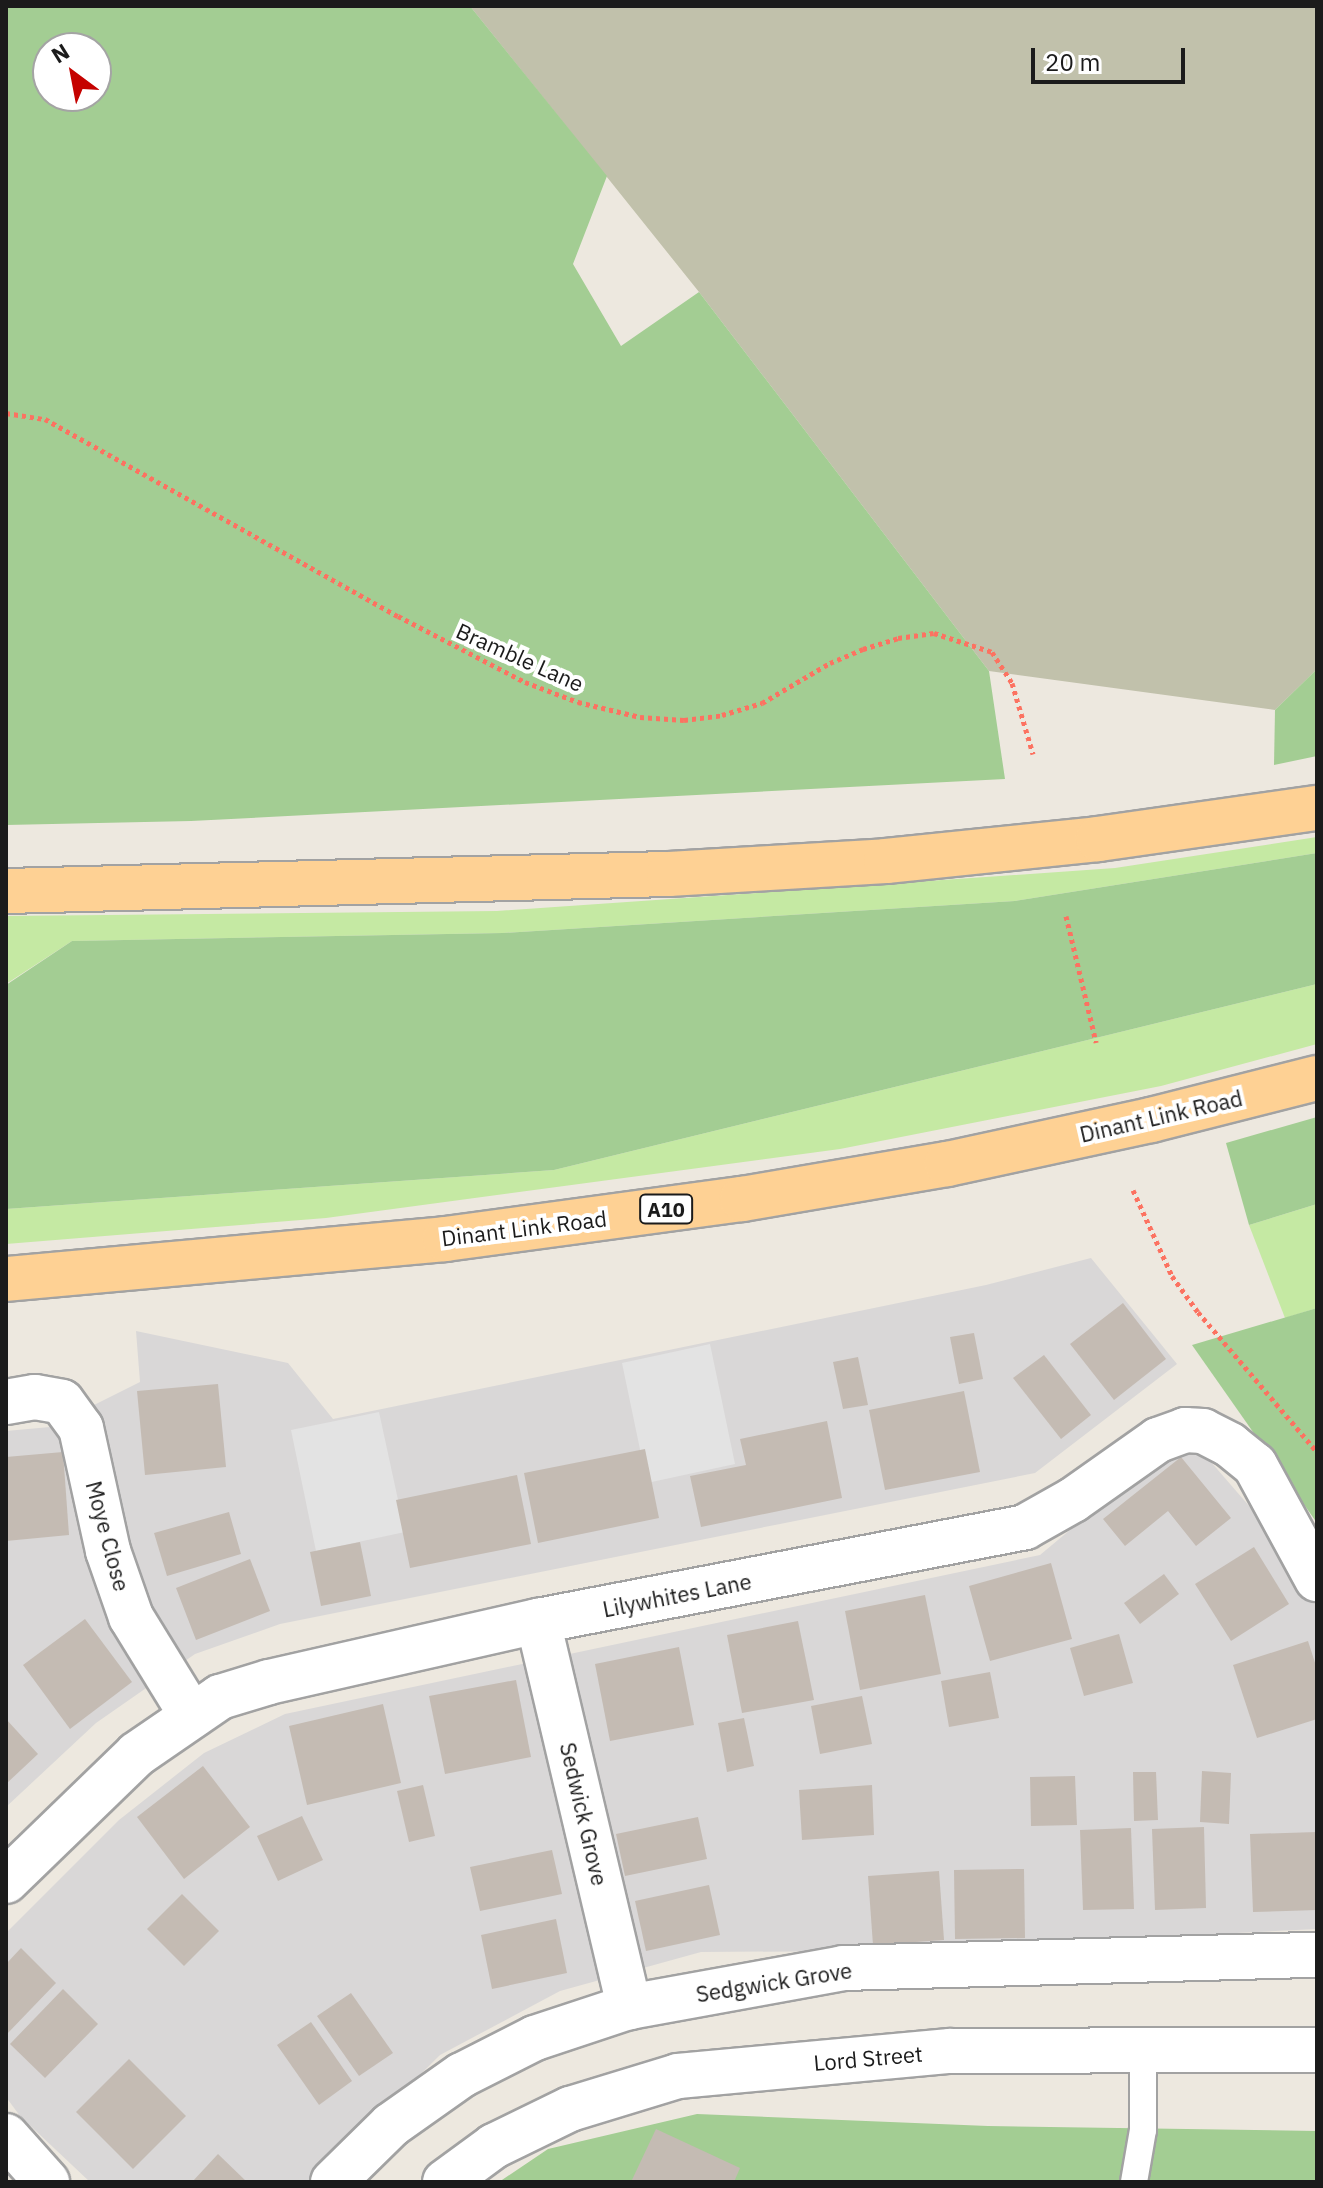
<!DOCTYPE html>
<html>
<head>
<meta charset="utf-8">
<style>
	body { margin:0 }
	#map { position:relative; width:1323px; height:2188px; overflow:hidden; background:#ede8df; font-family:"IBM Plex Sans",sans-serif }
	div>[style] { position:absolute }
	.residential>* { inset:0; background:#d9d7d7 }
	.construction>* { inset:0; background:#c1c1ab }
	.grass>* { inset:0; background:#c5e9a3 }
	.forest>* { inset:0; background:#a3cd93 }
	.parking>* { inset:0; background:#e3e3e3 }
	.building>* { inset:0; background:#c4bbb3 }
	.path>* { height:5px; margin-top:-2.5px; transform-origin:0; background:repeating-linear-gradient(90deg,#fc7261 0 4px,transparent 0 8px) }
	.roads { filter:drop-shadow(2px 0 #a2a2a2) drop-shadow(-2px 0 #a2a2a2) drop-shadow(0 2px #a2a2a2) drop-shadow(0 -2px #a2a2a2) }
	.lane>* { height:26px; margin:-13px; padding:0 13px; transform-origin:13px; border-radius:13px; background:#fff }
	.street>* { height:44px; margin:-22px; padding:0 22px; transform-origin:22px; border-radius:22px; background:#fff }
	.primary>* { height:44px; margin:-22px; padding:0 22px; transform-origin:22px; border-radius:22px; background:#fed194 }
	span { translate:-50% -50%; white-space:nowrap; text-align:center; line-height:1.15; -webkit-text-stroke:8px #fff; paint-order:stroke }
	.shield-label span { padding:2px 6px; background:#fff; border:2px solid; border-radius:6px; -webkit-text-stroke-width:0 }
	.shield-label { font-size:20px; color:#1b1b1b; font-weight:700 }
	.street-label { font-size:22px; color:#1b1b1b }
	.frame { position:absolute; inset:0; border:8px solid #1b1b1b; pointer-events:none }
	.north { position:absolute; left:32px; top:32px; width:80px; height:80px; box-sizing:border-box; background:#fff; border:2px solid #a4a4a4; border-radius:50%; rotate:328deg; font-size:22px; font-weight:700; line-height:32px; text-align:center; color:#1b1b1b }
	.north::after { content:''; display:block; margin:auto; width:28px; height:36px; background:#c50200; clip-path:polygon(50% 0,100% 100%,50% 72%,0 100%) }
	.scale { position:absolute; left:1031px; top:48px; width:154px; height:36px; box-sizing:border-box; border:4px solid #1b1b1b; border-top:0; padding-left:10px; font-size:24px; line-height:28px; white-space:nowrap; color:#1b1b1b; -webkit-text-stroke:6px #fff; paint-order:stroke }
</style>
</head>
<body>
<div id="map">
	<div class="residential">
		<i style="clip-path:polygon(1091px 1258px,1177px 1364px,1035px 1473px,280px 1624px,195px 1654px,96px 1723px,6px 1807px,6px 1431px,50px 1427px,140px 1382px,136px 1331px,288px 1363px,333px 1419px,986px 1285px)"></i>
		<i style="clip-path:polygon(1198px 1447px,1276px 1537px,1317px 1608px,1317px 1929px,865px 1951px,701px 1952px,560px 1991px,440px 2055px,312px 2182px,90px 2182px,20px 2116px,6px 2097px,6px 1933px,119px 1820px,204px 1753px,285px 1714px,1040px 1555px,1167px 1449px)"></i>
	</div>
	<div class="construction">
		<i style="clip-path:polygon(470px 6px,1317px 6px,1317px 669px,1275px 710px,989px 671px,699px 292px)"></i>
	</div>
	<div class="grass">
		<i style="clip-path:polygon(1317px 837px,1317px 853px,1015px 901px,503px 933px,72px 941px,6px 984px,6px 916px,497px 911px,1115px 868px)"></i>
		<i style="clip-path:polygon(1317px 984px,1317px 1044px,1161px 1086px,840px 1149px,326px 1218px,6px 1244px,6px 1209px,554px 1170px)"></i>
		<i style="clip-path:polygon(1317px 1204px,1317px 1308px,1285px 1318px,1249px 1225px)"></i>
	</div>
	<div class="forest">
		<i style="clip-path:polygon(evenodd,6px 6px,470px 6px,607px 176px,573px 264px,621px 346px,699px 292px,989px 671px,1005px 779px,191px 821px,6px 825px,6px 6px,48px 48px,96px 48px,96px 96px,48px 96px,48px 48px)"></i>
		<i style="clip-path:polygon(1317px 669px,1317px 756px,1274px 765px,1275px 710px)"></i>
		<i style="clip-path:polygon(1317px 853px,1317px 984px,554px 1170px,6px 1209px,6px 985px,72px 941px,503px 933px,1015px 901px)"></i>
		<i style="clip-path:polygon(1317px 1117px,1317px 1204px,1249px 1225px,1226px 1143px)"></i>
		<i style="clip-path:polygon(1317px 1308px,1317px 1523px,1192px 1345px)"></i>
		<i style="clip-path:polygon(697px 2114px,988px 2126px,1317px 2131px,1317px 2181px,499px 2182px,548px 2149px)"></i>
	</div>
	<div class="parking">
		<i style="clip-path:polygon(710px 1344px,735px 1464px,647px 1483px,622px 1363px)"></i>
		<i style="clip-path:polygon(379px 1412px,405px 1532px,316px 1551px,291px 1430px)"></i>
	</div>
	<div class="building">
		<i style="clip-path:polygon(1123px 1303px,1166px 1359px,1114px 1400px,1070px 1344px)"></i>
		<i style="clip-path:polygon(974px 1333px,983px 1379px,959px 1384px,950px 1337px)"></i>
		<i style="clip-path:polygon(1044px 1355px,1091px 1415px,1061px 1439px,1013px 1378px)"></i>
		<i style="clip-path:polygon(858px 1357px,868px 1405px,843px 1409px,833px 1362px)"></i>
		<i style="clip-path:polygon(218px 1384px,226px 1467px,145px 1475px,137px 1391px)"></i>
		<i style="clip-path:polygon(964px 1391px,980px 1472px,885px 1490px,869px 1410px)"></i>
		<i style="clip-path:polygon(827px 1421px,842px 1498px,701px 1527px,690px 1476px,746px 1465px,740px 1439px)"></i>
		<i style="clip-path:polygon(645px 1449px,659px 1518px,538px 1543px,524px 1473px)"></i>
		<i style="clip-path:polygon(63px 1452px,69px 1535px,6px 1541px,6px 1457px)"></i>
		<i style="clip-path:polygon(1181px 1457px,1231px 1518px,1196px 1546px,1168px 1511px,1125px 1546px,1103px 1519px)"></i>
		<i style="clip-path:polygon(517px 1475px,531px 1544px,410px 1568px,396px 1500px)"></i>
		<i style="clip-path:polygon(229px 1512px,241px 1554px,167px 1576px,154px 1533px)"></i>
		<i style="clip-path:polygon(360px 1542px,371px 1596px,321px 1606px,310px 1552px)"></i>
		<i style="clip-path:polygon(1254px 1547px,1289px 1604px,1231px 1641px,1195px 1584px)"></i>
		<i style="clip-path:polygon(250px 1559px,270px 1611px,196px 1640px,176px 1588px)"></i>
		<i style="clip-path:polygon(1051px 1563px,1072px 1639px,990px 1661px,969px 1586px)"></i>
		<i style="clip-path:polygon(1164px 1574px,1179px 1594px,1140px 1624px,1124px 1603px)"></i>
		<i style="clip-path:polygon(925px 1595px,941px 1674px,860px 1690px,845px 1611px)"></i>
		<i style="clip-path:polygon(85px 1619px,132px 1682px,70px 1729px,23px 1665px)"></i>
		<i style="clip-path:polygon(798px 1621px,814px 1700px,742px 1713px,727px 1635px)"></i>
		<i style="clip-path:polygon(1119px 1634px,1133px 1683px,1084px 1696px,1070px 1648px)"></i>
		<i style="clip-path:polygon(1308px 1641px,1317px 1669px,1317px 1719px,1257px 1738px,1233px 1665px)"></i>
		<i style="clip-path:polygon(679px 1647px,694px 1725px,610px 1741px,595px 1664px)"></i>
		<i style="clip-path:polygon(990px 1672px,999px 1718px,949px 1727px,941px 1681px)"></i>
		<i style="clip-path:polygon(516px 1680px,531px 1757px,445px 1774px,429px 1696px)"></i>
		<i style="clip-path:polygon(862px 1696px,872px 1744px,820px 1754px,811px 1706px)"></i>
		<i style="clip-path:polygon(383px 1704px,401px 1783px,307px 1805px,289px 1726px)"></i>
		<i style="clip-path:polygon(744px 1718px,754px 1766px,727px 1772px,718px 1723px)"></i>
		<i style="clip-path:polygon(6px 1719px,38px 1754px,6px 1784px)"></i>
		<i style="clip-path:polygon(203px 1766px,250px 1827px,184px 1879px,137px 1817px)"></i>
		<i style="clip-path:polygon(1202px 1771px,1231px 1773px,1229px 1824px,1200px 1822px)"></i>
		<i style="clip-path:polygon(1133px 1772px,1156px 1772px,1158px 1820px,1134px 1821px)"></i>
		<i style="clip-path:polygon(1075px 1776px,1077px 1825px,1031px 1826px,1030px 1777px)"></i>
		<i style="clip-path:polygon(423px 1785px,435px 1836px,409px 1842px,397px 1791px)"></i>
		<i style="clip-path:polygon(872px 1785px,874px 1835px,802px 1840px,799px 1790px)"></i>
		<i style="clip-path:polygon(302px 1816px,323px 1860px,278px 1881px,257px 1836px)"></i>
		<i style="clip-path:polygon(698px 1817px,707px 1859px,625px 1876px,616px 1834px)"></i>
		<i style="clip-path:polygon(1204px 1827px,1206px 1908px,1155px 1910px,1152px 1829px)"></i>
		<i style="clip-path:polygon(1131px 1828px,1134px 1909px,1083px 1910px,1080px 1830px)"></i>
		<i style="clip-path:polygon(1317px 1832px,1317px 1910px,1253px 1912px,1250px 1834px)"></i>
		<i style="clip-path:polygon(552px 1850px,562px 1894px,480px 1911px,470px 1867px)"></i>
		<i style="clip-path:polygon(1024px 1869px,1025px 1938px,955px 1939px,954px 1870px)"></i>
		<i style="clip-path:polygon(939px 1871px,944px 1940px,873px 1945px,868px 1876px)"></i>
		<i style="clip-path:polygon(709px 1885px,720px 1935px,646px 1951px,635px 1901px)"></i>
		<i style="clip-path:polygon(182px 1894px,219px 1931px,184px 1966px,147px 1929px)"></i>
		<i style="clip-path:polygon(556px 1919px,567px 1973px,492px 1989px,481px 1935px)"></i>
		<i style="clip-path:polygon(21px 1948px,56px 1983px,6px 2035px,6px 1964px)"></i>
		<i style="clip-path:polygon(63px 1989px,98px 2024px,45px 2078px,10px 2044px)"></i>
		<i style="clip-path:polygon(351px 1993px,393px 2053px,359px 2076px,317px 2016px)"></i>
		<i style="clip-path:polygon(311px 2022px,352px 2081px,319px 2105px,277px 2045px)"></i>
		<i style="clip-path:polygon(129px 2059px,186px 2116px,133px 2169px,76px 2112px)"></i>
		<i style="clip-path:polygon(656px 2129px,740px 2168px,734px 2182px,631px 2182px)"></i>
		<i style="clip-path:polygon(218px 2154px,247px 2182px,192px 2182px)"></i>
	</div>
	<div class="path">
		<i style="left:6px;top:413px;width:39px;rotate:9deg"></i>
		<i style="left:45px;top:419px;width:404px;rotate:29.2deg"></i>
		<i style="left:398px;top:616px;width:143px;rotate:27.5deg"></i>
		<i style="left:525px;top:682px;width:57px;rotate:20.7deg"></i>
		<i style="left:578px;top:702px;width:64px;rotate:13.6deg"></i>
		<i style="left:640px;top:717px;width:44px;rotate:3.9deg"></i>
		<i style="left:684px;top:720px;width:38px;rotate:-7deg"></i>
		<i style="left:722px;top:715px;width:42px;rotate:-16.7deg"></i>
		<i style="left:762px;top:703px;width:79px;rotate:-30.5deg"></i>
		<i style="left:830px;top:663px;width:36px;rotate:-23deg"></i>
		<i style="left:863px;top:649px;width:37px;rotate:-17deg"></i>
		<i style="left:898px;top:638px;width:36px;rotate:-8deg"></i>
		<i style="left:934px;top:633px;width:61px;rotate:18.1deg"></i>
		<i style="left:992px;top:652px;width:37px;rotate:57deg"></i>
		<i style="left:1012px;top:683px;width:74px;rotate:73.5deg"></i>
		<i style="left:1066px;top:916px;width:130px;rotate:76.6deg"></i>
		<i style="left:1133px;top:1190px;width:94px;rotate:65.6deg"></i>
		<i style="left:1172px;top:1276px;width:44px;rotate:54.2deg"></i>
		<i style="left:1198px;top:1312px;width:184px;rotate:49.6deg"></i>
	</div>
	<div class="roads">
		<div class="lane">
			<i style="left:1134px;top:2182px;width:53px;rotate:-80.2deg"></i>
			<i style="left:1143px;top:2130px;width:81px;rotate:-90deg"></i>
		</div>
		<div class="street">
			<i style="left:6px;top:1402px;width:29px;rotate:-10deg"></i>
			<i style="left:35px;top:1397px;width:27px;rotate:10deg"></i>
			<i style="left:62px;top:1402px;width:32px;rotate:54deg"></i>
			<i style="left:81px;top:1428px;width:126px;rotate:77.6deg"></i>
			<i style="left:108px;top:1551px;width:70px;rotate:70.8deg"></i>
			<i style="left:131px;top:1617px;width:116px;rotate:58.4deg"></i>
			<i style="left:538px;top:1621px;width:397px;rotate:76.7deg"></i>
			<i style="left:6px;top:1881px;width:182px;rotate:-44.1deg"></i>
			<i style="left:137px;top:1754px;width:101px;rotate:-34.5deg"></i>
			<i style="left:220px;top:1697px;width:51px;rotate:-17deg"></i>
			<i style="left:269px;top:1682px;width:276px;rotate:-12.8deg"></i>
			<i style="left:538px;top:1621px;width:496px;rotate:-10.9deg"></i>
			<i style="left:1025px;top:1527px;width:55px;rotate:-29.4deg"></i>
			<i style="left:1073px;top:1500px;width:104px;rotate:-35.2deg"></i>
			<i style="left:1158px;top:1440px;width:29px;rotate:-20deg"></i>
			<i style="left:1185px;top:1430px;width:18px;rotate:3deg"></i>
			<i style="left:1203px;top:1431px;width:30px;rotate:27deg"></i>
			<i style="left:1230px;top:1445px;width:32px;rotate:39deg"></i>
			<i style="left:1255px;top:1465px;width:130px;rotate:61.5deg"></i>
			<i style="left:6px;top:2136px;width:62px;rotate:48.3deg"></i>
			<i style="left:333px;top:2182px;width:81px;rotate:-44.5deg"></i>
			<i style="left:391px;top:2125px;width:87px;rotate:-35.2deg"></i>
			<i style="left:462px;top:2075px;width:82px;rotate:-26.9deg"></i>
			<i style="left:535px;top:2038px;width:99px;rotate:-18.3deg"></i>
			<i style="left:629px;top:2007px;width:218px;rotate:-10.3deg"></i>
			<i style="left:843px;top:1968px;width:474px;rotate:-1.6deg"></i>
			<i style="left:445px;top:2182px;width:61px;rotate:-36.3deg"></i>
			<i style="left:494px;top:2146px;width:85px;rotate:-26deg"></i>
			<i style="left:570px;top:2109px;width:113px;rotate:-17deg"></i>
			<i style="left:678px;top:2076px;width:273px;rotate:-5.3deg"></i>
			<i style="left:950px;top:2051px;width:367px;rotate:-0.2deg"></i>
		</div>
		<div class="primary">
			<i style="left:6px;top:891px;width:663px;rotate:-1.47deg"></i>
			<i style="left:669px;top:874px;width:217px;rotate:-3.4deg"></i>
			<i style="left:886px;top:861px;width:213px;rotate:-5.9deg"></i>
			<i style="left:1098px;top:839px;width:221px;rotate:-8.1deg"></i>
			<i style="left:6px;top:1279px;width:441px;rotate:-5.2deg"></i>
			<i style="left:445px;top:1239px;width:300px;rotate:-7.7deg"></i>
			<i style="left:742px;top:1199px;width:208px;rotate:-9.7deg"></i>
			<i style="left:947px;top:1164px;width:209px;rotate:-12.2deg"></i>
			<i style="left:1151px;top:1120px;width:171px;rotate:-14.2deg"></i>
		</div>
	</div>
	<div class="shield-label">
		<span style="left:666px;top:1209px">A10</span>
	</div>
	<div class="street-label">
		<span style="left:520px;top:657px;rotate:24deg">Bramble Lane</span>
		<span style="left:1161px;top:1116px;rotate:-13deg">Dinant Link Road</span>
		<span style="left:524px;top:1228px;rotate:-7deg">Dinant Link Road</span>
		<span style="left:108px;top:1536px;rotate:75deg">Moye Close</span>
		<span style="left:677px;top:1595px;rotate:-11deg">Lilywhites Lane</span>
		<span style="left:584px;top:1814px;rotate:77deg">Sedwick Grove</span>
		<span style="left:774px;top:1982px;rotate:-9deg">Sedgwick Grove</span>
		<span style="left:868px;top:2058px;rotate:-5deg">Lord Street</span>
	</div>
	<div class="frame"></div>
	<div class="north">N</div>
	<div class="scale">20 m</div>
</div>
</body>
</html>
